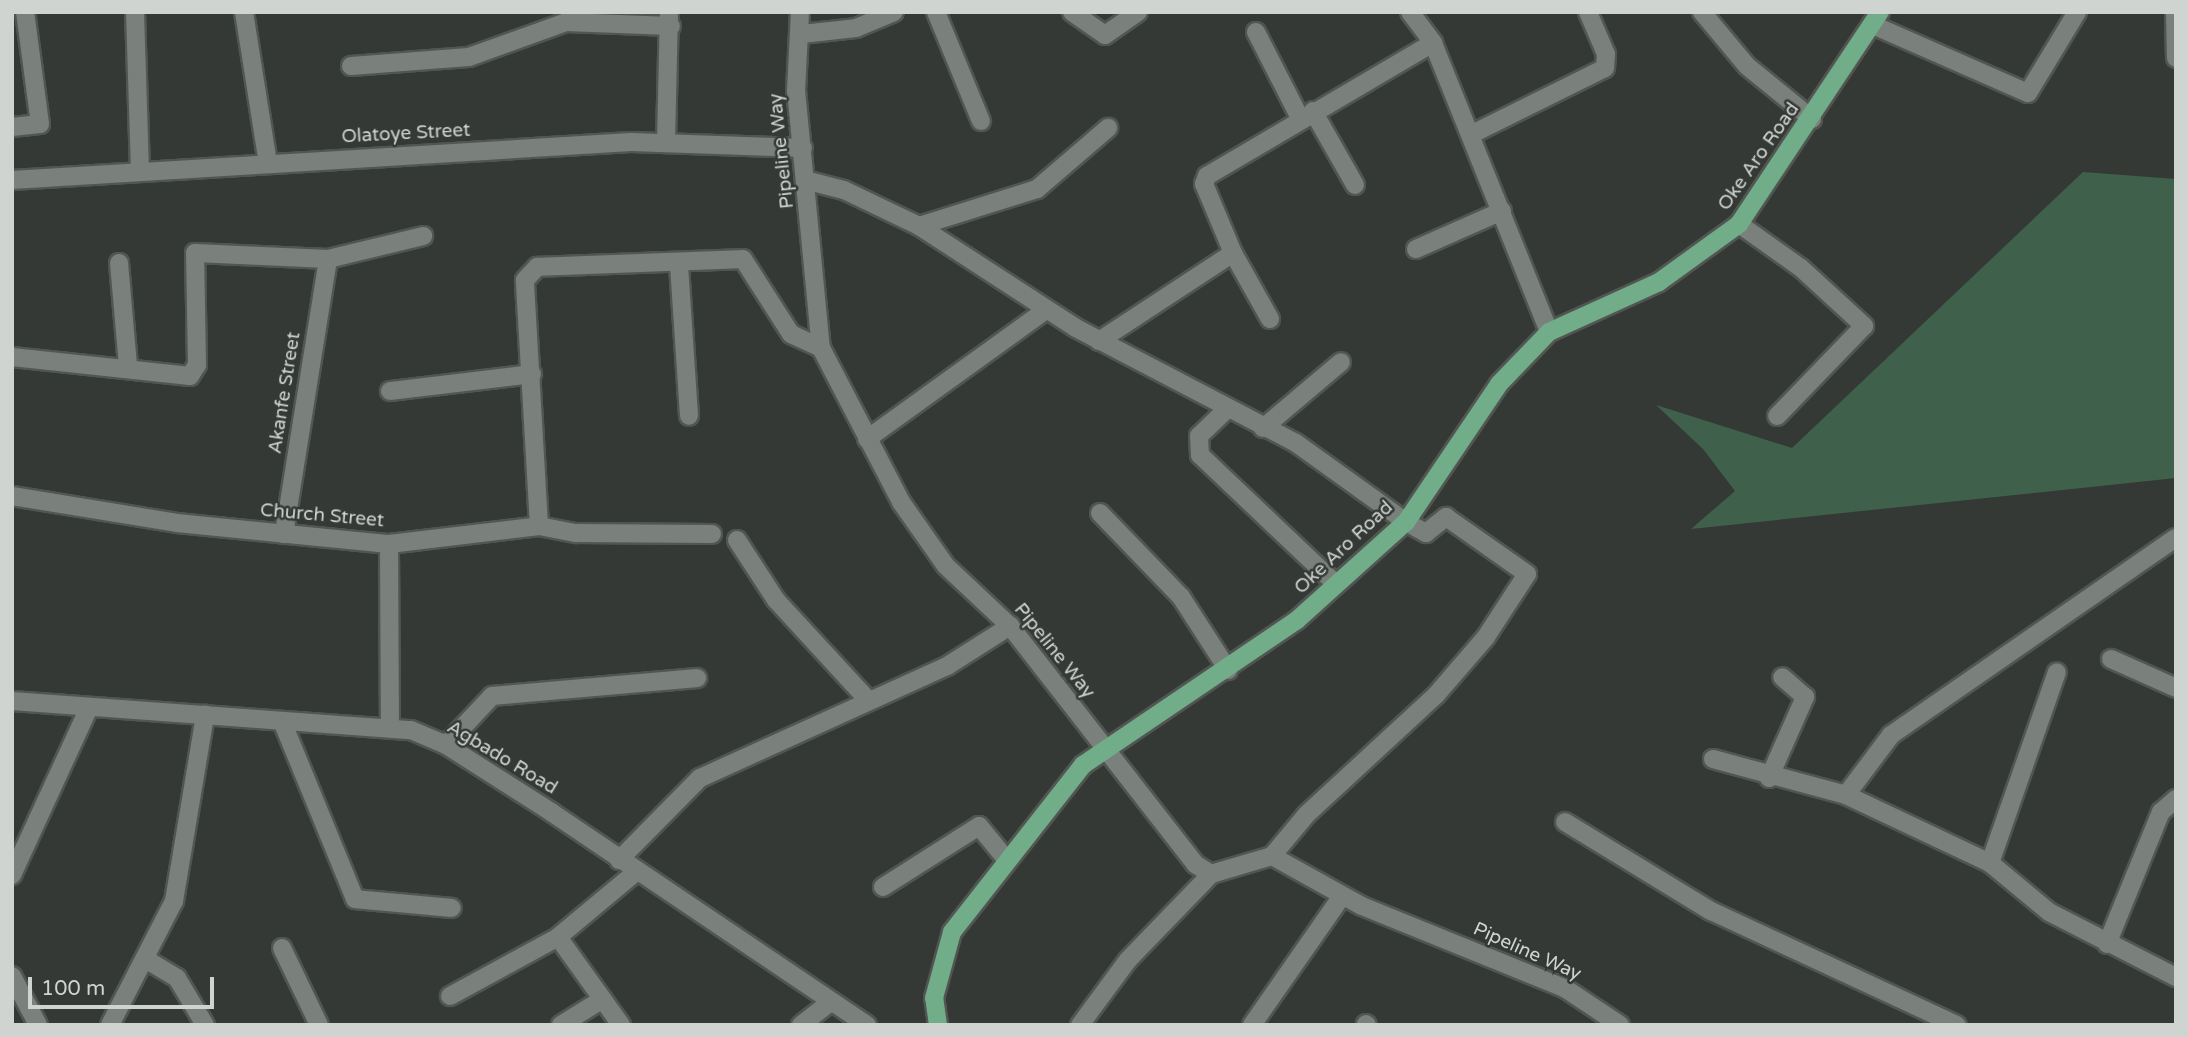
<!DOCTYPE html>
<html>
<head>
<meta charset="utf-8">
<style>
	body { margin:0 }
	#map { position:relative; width:2188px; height:1037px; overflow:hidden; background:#343935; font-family:"Varela Round",sans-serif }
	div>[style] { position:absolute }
	.green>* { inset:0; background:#3f604b }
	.roads { filter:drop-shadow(2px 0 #515653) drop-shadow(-2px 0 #515653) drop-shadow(0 2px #515653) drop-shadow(0 -2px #515653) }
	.minor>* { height:18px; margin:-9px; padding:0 9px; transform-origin:9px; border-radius:9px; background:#7a817c }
	.major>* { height:18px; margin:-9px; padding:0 9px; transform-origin:9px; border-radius:9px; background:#72ad89 }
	span { translate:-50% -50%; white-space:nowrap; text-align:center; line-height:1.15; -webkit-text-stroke:5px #343935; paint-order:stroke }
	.street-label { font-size:19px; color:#d0d4d1 }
	.frame { position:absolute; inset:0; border:14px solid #d0d4d1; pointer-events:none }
	.scale { position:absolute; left:28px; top:977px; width:186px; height:32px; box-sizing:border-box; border:4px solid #d0d4d1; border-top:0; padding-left:9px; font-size:21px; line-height:24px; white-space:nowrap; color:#d0d4d1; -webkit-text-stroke:5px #343935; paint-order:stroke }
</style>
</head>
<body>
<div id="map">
	<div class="green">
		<i style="clip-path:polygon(2083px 172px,2176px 179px,2176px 478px,1691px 529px,1735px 491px,1703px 449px,1656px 405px,1792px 448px)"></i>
	</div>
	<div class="roads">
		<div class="minor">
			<i style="left:135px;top:12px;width:160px;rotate:88.2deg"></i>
			<i style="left:244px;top:12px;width:153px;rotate:81deg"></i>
			<i style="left:800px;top:12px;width:78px;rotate:92.9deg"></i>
			<i style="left:796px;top:90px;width:259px;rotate:84.5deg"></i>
			<i style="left:821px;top:348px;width:174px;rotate:62.5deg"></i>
			<i style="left:901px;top:502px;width:78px;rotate:54.9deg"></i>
			<i style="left:946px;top:566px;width:88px;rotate:43.2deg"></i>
			<i style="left:1010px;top:626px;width:301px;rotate:52.1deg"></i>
			<i style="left:1195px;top:864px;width:19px;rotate:32deg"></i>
			<i style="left:1211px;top:874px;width:64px;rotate:-16.4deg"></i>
			<i style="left:1272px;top:856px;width:103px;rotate:29.1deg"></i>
			<i style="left:1362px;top:906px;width:220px;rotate:22.1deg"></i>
			<i style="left:1566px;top:989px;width:65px;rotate:33.7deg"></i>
			<i style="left:936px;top:12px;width:118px;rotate:67.6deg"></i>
			<i style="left:1072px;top:12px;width:40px;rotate:34.9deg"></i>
			<i style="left:1105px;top:35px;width:40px;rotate:-34.9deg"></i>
			<i style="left:1410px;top:12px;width:39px;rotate:53deg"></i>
			<i style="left:1433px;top:43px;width:311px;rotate:68.1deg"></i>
			<i style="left:1702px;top:12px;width:70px;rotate:50.2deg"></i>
			<i style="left:1747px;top:66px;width:84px;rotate:39.2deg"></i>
			<i style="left:2175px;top:12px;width:46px;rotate:88.8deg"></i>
			<i style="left:1873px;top:25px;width:169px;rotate:23.7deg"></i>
			<i style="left:2028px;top:93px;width:95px;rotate:-58.8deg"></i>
			<i style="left:1256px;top:32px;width:97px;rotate:62.9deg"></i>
			<i style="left:802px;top:34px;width:54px;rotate:-6.3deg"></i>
			<i style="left:856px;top:28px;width:41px;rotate:-22.8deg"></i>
			<i style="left:351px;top:66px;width:118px;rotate:-4.4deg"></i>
			<i style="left:469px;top:57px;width:103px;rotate:-19.8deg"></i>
			<i style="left:566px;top:22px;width:105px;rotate:2.2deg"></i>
			<i style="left:1313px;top:111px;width:85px;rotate:60.4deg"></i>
			<i style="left:12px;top:127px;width:28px;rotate:-6deg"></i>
			<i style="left:40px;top:124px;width:113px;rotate:-97.6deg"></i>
			<i style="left:1472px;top:134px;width:148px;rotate:-26.4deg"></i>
			<i style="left:1605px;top:68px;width:14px;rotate:-86deg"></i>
			<i style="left:1606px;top:54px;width:46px;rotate:-113.2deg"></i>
			<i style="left:666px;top:143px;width:131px;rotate:-88.7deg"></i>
			<i style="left:12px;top:180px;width:620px;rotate:-3.51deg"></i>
			<i style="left:631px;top:142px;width:172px;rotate:2deg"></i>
			<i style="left:805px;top:180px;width:40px;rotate:14.4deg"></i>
			<i style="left:844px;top:190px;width:83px;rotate:25.6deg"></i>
			<i style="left:919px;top:226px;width:187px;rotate:33deg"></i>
			<i style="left:1076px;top:328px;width:248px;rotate:27.6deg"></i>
			<i style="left:1296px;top:443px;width:135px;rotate:35.7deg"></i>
			<i style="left:1406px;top:522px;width:23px;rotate:29deg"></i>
			<i style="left:1426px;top:533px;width:26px;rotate:-39deg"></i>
			<i style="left:1446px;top:517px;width:99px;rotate:35.1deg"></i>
			<i style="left:1527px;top:574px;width:75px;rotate:123.1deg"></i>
			<i style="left:1486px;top:637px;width:77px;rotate:130.8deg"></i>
			<i style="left:1436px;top:695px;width:176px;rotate:137.3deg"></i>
			<i style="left:1307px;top:814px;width:55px;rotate:129.8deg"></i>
			<i style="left:1739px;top:224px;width:76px;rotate:35.4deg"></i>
			<i style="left:1801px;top:268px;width:86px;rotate:42.6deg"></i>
			<i style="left:1864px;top:326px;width:125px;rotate:134deg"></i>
			<i style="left:919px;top:226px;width:124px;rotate:-17.4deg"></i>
			<i style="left:1037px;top:189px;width:94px;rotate:-40.7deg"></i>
			<i style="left:1416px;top:249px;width:94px;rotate:-23.8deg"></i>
			<i style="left:119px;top:263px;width:102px;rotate:85deg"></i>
			<i style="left:679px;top:265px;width:151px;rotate:86.2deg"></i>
			<i style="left:1270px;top:319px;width:76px;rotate:-119.3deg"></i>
			<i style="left:1233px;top:253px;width:75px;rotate:-112.8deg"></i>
			<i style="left:1204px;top:184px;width:9px;rotate:-69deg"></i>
			<i style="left:1207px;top:176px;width:262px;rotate:-30.5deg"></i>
			<i style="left:1099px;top:341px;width:160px;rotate:-33.3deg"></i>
			<i style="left:12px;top:357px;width:179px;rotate:6.1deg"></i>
			<i style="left:190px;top:376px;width:13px;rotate:-58deg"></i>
			<i style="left:197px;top:365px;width:112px;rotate:-91deg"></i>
			<i style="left:195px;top:253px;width:133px;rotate:2.6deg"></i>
			<i style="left:328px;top:259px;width:98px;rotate:-13.6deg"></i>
			<i style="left:390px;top:391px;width:143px;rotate:-6.8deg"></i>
			<i style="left:1227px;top:409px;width:39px;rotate:136deg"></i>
			<i style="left:1199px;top:436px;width:19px;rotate:87deg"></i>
			<i style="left:1200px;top:455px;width:187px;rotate:43.5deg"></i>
			<i style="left:1263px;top:428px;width:102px;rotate:-40.2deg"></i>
			<i style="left:867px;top:439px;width:221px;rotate:-35.8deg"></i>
			<i style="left:12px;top:496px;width:167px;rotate:9.3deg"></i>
			<i style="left:177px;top:523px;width:213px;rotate:5.7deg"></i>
			<i style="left:389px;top:544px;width:151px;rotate:-6.8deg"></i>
			<i style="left:539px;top:526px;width:38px;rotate:11deg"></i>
			<i style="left:576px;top:533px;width:136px;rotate:0.4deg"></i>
			<i style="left:1100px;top:513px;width:117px;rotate:46deg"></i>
			<i style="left:1181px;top:597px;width:87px;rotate:57.2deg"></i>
			<i style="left:539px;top:526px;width:246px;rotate:-93.3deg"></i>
			<i style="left:525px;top:280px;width:18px;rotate:-47deg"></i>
			<i style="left:537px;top:267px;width:206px;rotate:-2.2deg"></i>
			<i style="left:743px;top:259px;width:89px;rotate:57.4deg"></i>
			<i style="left:791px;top:334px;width:33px;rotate:25deg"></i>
			<i style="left:284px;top:534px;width:278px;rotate:-80.9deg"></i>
			<i style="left:737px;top:540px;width:72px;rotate:57deg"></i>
			<i style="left:776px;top:600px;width:137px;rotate:47.4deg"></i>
			<i style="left:389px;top:544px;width:181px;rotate:89.7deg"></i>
			<i style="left:2111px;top:659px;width:71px;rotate:24deg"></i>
			<i style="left:12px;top:701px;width:400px;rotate:4.2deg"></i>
			<i style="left:411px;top:730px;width:38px;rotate:23deg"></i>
			<i style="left:446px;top:745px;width:125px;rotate:32.5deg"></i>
			<i style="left:551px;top:812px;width:381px;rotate:34deg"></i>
			<i style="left:282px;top:721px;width:192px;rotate:67.7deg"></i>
			<i style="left:355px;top:899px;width:97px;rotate:5.3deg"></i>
			<i style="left:446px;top:745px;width:67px;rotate:-46.8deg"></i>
			<i style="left:492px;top:696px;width:206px;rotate:-5deg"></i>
			<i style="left:1713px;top:759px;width:138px;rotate:15.1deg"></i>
			<i style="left:1846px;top:795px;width:159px;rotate:25.3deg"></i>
			<i style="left:1990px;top:863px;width:77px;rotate:39.7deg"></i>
			<i style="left:2049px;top:912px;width:143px;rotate:27.1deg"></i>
			<i style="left:1769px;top:778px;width:89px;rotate:-66deg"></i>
			<i style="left:1805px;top:697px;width:30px;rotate:-139deg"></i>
			<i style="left:1846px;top:795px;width:75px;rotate:-53.1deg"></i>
			<i style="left:1891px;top:735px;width:346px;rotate:-34.7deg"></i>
			<i style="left:1565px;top:822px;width:171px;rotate:31.4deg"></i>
			<i style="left:1711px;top:911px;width:271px;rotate:24.9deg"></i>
			<i style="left:619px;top:860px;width:115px;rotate:-45.4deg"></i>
			<i style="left:700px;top:778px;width:271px;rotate:-24.4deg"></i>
			<i style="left:947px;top:666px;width:75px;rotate:-32.4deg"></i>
			<i style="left:1990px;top:863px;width:202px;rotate:-70.7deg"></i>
			<i style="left:12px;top:875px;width:182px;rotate:-65.3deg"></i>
			<i style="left:883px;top:887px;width:114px;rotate:-32.4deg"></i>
			<i style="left:979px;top:826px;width:43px;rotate:50.7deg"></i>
			<i style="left:558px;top:937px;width:108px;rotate:54.4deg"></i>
			<i style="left:2107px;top:944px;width:143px;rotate:-67.8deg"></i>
			<i style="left:2161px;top:812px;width:20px;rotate:-41deg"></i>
			<i style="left:282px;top:948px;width:85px;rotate:64.3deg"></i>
			<i style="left:147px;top:960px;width:35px;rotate:31deg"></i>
			<i style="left:177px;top:978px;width:55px;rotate:59.2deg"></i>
			<i style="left:12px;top:976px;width:55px;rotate:62deg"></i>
			<i style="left:450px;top:996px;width:123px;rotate:-28.6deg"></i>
			<i style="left:558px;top:937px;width:102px;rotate:-39.8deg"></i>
			<i style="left:1366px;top:1024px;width:1px;rotate:45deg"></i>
			<i style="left:110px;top:1025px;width:140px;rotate:-62.7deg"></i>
			<i style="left:174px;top:901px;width:189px;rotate:-80.5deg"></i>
			<i style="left:561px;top:1025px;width:49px;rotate:-31.8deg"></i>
			<i style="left:801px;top:1025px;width:36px;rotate:-38deg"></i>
			<i style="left:1080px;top:1025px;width:81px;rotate:-53.6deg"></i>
			<i style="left:1128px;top:960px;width:120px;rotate:-46deg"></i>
			<i style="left:1252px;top:1025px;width:157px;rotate:-55.1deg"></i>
		</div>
		<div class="major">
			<i style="left:938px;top:1025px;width:27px;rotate:-98deg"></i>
			<i style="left:934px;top:998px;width:68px;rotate:-74.7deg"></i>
			<i style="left:952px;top:932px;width:212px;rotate:-51.9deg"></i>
			<i style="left:1083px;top:765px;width:258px;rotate:-34.1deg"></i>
			<i style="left:1297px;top:620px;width:147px;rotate:-42deg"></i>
			<i style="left:1406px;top:522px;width:166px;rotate:-56deg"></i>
			<i style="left:1499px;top:384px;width:72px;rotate:-46.1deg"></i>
			<i style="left:1549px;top:332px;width:121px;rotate:-24.4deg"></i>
			<i style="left:1659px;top:282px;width:99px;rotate:-35.9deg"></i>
			<i style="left:1739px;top:224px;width:255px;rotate:-56.4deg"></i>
		</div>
	</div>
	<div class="street-label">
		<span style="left:406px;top:134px;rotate:-3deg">Olatoye Street</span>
		<span style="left:782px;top:151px;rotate:-96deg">Pipeline Way</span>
		<span style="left:1759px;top:157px;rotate:-55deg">Oke Aro Road</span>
		<span style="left:285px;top:393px;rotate:-81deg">Akanfe Street</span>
		<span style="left:322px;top:516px;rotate:5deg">Church Street</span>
		<span style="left:1344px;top:548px;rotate:-43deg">Oke Aro Road</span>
		<span style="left:1054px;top:651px;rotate:51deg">Pipeline Way</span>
		<span style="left:502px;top:758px;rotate:31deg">Agbado Road</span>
		<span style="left:1527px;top:952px;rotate:24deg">Pipeline Way</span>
	</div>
	<div class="frame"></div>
	<div class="scale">100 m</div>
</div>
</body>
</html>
